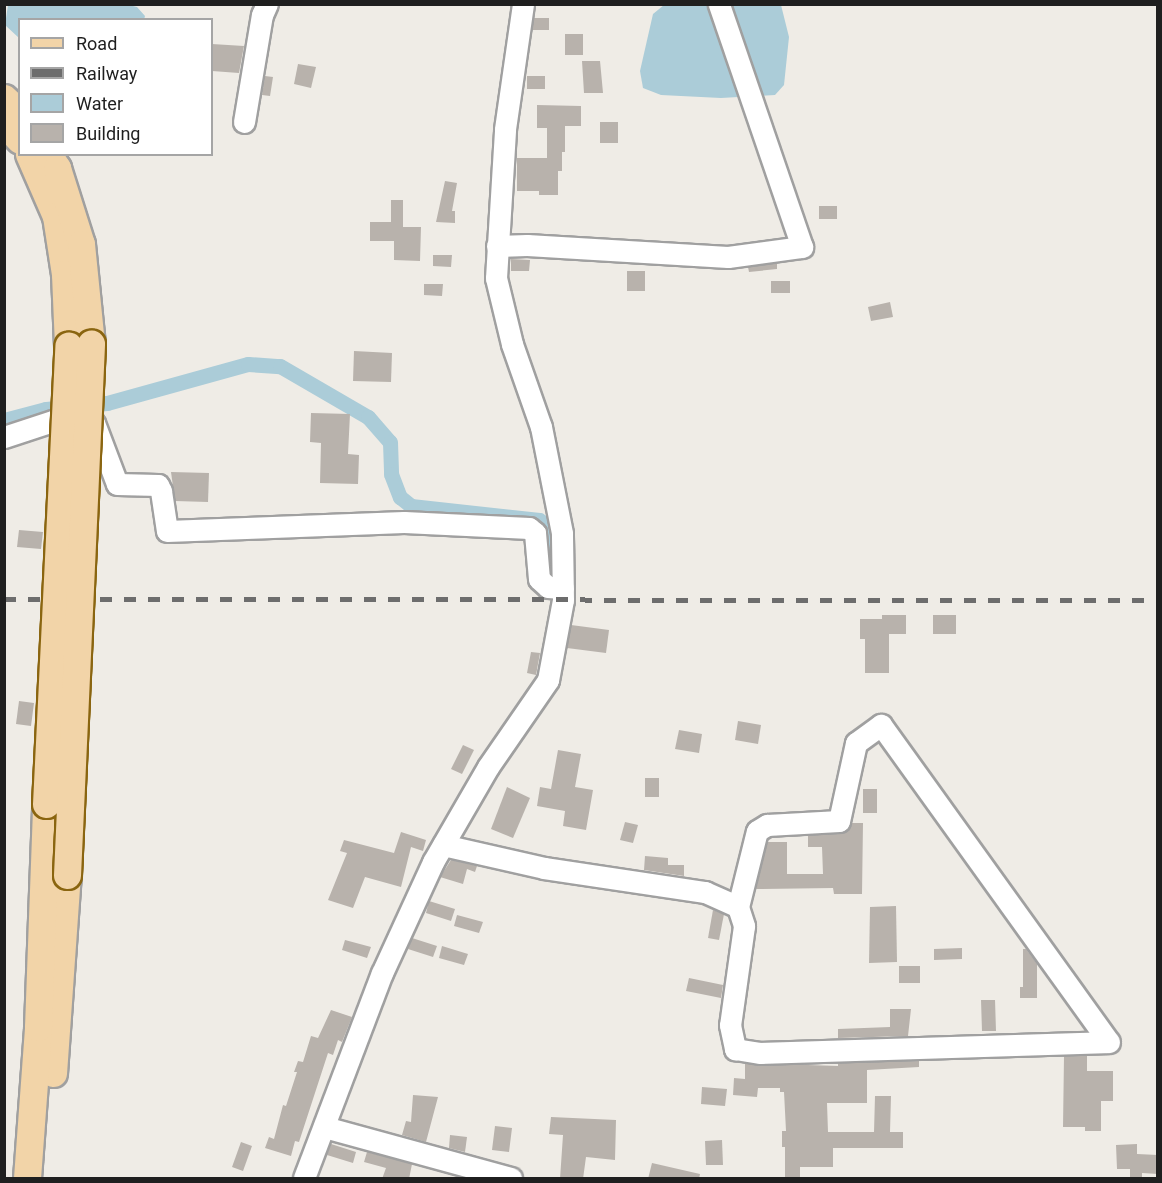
<!DOCTYPE html>
<html>
<head>
<meta charset="utf-8">
<style>
	body { margin:0 }
	#map { position:relative; width:1162px; height:1183px; overflow:hidden; background:#efece6; font-family:Roboto,sans-serif }
	div>[style] { position:absolute }
	.water>* { inset:0; background:#abccd8 }
	.canal>* { height:15px; margin:-7.5px; padding:0 7.5px; transform-origin:7.5px; border-radius:7.5px; background:#abccd8 }
	.building>* { inset:0; background:#b8b2ac }
	.roads { filter:drop-shadow(2px 0 #a0a0a0) drop-shadow(-2px 0 #a0a0a0) drop-shadow(0 2px #a0a0a0) drop-shadow(0 -2px #a0a0a0) }
	.minor>* { height:21px; margin:-10.5px; padding:0 10.5px; transform-origin:10.5px; border-radius:10.5px; background:#fff }
	.major>* { height:27px; margin:-13.5px; padding:0 13.5px; transform-origin:13.5px; border-radius:13.5px; background:#f2d4a8 }
	.rail>* { height:4.5px; margin-top:-2.25px; transform-origin:0; background:repeating-linear-gradient(90deg,#6d6d6d 0 12px,transparent 0 24px) }
	.bridges { filter:drop-shadow(2px 0 #8a6510) drop-shadow(-2px 0 #8a6510) drop-shadow(0 2px #8a6510) drop-shadow(0 -2px #8a6510) }
	.major-bridge>* { height:27px; margin:-13.5px; padding:0 13.5px; transform-origin:13.5px; border-radius:13.5px; background:#f2d4a8 }
	span { translate:-50% -50%; white-space:nowrap; text-align:center; line-height:1.15; -webkit-text-stroke:4.5px #fff; paint-order:stroke }
	.frame { position:absolute; inset:0; border:6px solid #1f1f1f; pointer-events:none }
	.legend { position:absolute; left:18px; top:18px; width:195px; height:138px; box-sizing:border-box; background:#fff; border:2px solid #a5a5a5; margin:0; padding:8px 10px; list-style:none; font-size:18px; color:#1f1f1f }
	.legend li { display:flex; align-items:center; gap:12px; height:30px }
	.legend b { width:30px; border:2px solid #a5a5a5 }
</style>
</head>
<body>
<div id="map">
	<div class="water">
		<i style="clip-path:polygon(8px 5px,129px 5px,137px 7px,145px 16px,144px 20px,20px 20px,19px 38px,5px 25px)"></i>
		<i style="clip-path:polygon(664px 5px,781px 5px,789px 37px,784px 85px,775px 95px,721px 98px,661px 95px,643px 88px,640px 71px,653px 14px)"></i>
	</div>
	<div class="canal">
		<i style="left:4px;top:420px;width:43px;rotate:-14.7deg"></i>
		<i style="left:46px;top:409px;width:61px;rotate:-5.6deg"></i>
		<i style="left:107px;top:403px;width:146px;rotate:-15.5deg"></i>
		<i style="left:248px;top:364px;width:32px;rotate:4deg"></i>
		<i style="left:280px;top:366px;width:102px;rotate:30.1deg"></i>
		<i style="left:368px;top:417px;width:33px;rotate:49deg"></i>
		<i style="left:390px;top:442px;width:32px;rotate:88deg"></i>
		<i style="left:391px;top:474px;width:25px;rotate:69deg"></i>
		<i style="left:400px;top:497px;width:14px;rotate:39deg"></i>
		<i style="left:411px;top:506px;width:129px;rotate:6.2deg"></i>
		<i style="left:539px;top:520px;width:9px;rotate:36deg"></i>
		<i style="left:546px;top:525px;width:50px;rotate:82deg"></i>
	</div>
	<div class="building">
		<i style="clip-path:polygon(534px 18px,549px 18px,549px 30px,532px 30px)"></i>
		<i style="clip-path:polygon(565px 34px,583px 34px,583px 55px,565px 55px)"></i>
		<i style="clip-path:polygon(212px 44px,244px 46px,239px 73px,212px 71px)"></i>
		<i style="clip-path:polygon(582px 61px,600px 61px,603px 93px,584px 93px)"></i>
		<i style="clip-path:polygon(298px 64px,316px 67px,311px 88px,294px 84px)"></i>
		<i style="clip-path:polygon(265px 76px,273px 77px,270px 96px,262px 95px)"></i>
		<i style="clip-path:polygon(527px 76px,545px 76px,545px 89px,527px 89px)"></i>
		<i style="clip-path:polygon(537px 105px,581px 106px,581px 126px,565px 126px,565px 152px,562px 152px,562px 171px,558px 171px,558px 195px,539px 195px,539px 191px,517px 191px,517px 158px,547px 158px,547px 128px,537px 128px)"></i>
		<i style="clip-path:polygon(600px 122px,618px 122px,618px 143px,600px 143px)"></i>
		<i style="clip-path:polygon(445px 181px,457px 183px,452px 211px,455px 211px,455px 223px,436px 222px)"></i>
		<i style="clip-path:polygon(391px 200px,403px 200px,403px 227px,421px 227px,420px 261px,394px 260px,394px 241px,370px 241px,370px 222px,391px 222px)"></i>
		<i style="clip-path:polygon(819px 206px,837px 206px,837px 219px,819px 219px)"></i>
		<i style="clip-path:polygon(433px 255px,452px 255px,451px 267px,433px 266px)"></i>
		<i style="clip-path:polygon(511px 259px,530px 260px,529px 271px,511px 271px)"></i>
		<i style="clip-path:polygon(777px 263px,777px 269px,749px 272px,748px 267px)"></i>
		<i style="clip-path:polygon(627px 271px,645px 271px,645px 291px,627px 291px)"></i>
		<i style="clip-path:polygon(771px 281px,790px 281px,790px 293px,771px 293px)"></i>
		<i style="clip-path:polygon(424px 284px,443px 284px,442px 296px,424px 295px)"></i>
		<i style="clip-path:polygon(890px 302px,893px 317px,871px 321px,868px 307px)"></i>
		<i style="clip-path:polygon(354px 351px,392px 353px,391px 382px,353px 381px)"></i>
		<i style="clip-path:polygon(311px 413px,350px 414px,348px 454px,359px 455px,358px 484px,320px 483px,321px 443px,310px 442px)"></i>
		<i style="clip-path:polygon(171px 472px,209px 473px,208px 502px,175px 501px)"></i>
		<i style="clip-path:polygon(19px 530px,43px 532px,41px 549px,17px 547px)"></i>
		<i style="clip-path:polygon(882px 615px,906px 615px,906px 634px,889px 634px,889px 673px,865px 673px,865px 639px,860px 639px,860px 619px,882px 619px)"></i>
		<i style="clip-path:polygon(933px 615px,956px 615px,956px 634px,933px 634px)"></i>
		<i style="clip-path:polygon(571px 625px,609px 630px,606px 653px,567px 648px)"></i>
		<i style="clip-path:polygon(531px 652px,540px 653px,536px 675px,527px 673px)"></i>
		<i style="clip-path:polygon(19px 701px,34px 703px,31px 726px,16px 724px)"></i>
		<i style="clip-path:polygon(738px 721px,761px 725px,758px 744px,735px 740px)"></i>
		<i style="clip-path:polygon(679px 730px,702px 734px,699px 753px,675px 749px)"></i>
		<i style="clip-path:polygon(463px 745px,474px 750px,462px 774px,451px 769px)"></i>
		<i style="clip-path:polygon(558px 750px,581px 754px,575px 787px,593px 790px,586px 830px,563px 826px,565px 811px,537px 806px,540px 787px,551px 789px)"></i>
		<i style="clip-path:polygon(645px 778px,659px 778px,659px 797px,645px 797px)"></i>
		<i style="clip-path:polygon(507px 787px,530px 798px,513px 838px,491px 829px)"></i>
		<i style="clip-path:polygon(863px 789px,877px 789px,877px 813px,863px 813px)"></i>
		<i style="clip-path:polygon(625px 822px,638px 825px,633px 843px,620px 840px)"></i>
		<i style="clip-path:polygon(852px 823px,863px 823px,862px 894px,834px 894px,833px 888px,756px 889px,767px 842px,787px 842px,787px 874px,823px 874px,822px 847px,808px 847px,808px 835px,840px 834px,848px 830px)"></i>
		<i style="clip-path:polygon(401px 832px,426px 840px,423px 851px,411px 847px,401px 887px,365px 877px,353px 908px,328px 900px,347px 853px,340px 851px,344px 840px,394px 853px)"></i>
		<i style="clip-path:polygon(645px 856px,668px 858px,668px 865px,684px 865px,684px 876px,644px 870px)"></i>
		<i style="clip-path:polygon(451px 860px,477px 866px,475px 872px,467px 869px,463px 884px,440px 877px)"></i>
		<i style="clip-path:polygon(429px 901px,455px 909px,451px 921px,426px 913px)"></i>
		<i style="clip-path:polygon(896px 906px,897px 962px,869px 963px,870px 907px)"></i>
		<i style="clip-path:polygon(713px 910px,724px 914px,719px 940px,708px 938px)"></i>
		<i style="clip-path:polygon(457px 915px,483px 922px,479px 933px,454px 926px)"></i>
		<i style="clip-path:polygon(412px 938px,437px 946px,433px 957px,408px 949px)"></i>
		<i style="clip-path:polygon(345px 940px,371px 947px,367px 958px,342px 950px)"></i>
		<i style="clip-path:polygon(442px 946px,468px 954px,464px 965px,439px 958px)"></i>
		<i style="clip-path:polygon(962px 948px,962px 959px,934px 960px,934px 949px)"></i>
		<i style="clip-path:polygon(1023px 949px,1026px 949px,1037px 964px,1037px 998px,1020px 998px,1020px 987px,1023px 987px)"></i>
		<i style="clip-path:polygon(899px 966px,920px 966px,920px 983px,899px 983px)"></i>
		<i style="clip-path:polygon(689px 978px,723px 985px,721px 998px,686px 991px)"></i>
		<i style="clip-path:polygon(981px 1000px,995px 1000px,996px 1031px,982px 1031px)"></i>
		<i style="clip-path:polygon(890px 1009px,911px 1009px,908px 1036px,838px 1038px,838px 1029px,890px 1027px)"></i>
		<i style="clip-path:polygon(331px 1010px,352px 1017px,342px 1042px,338px 1040px,333px 1055px,328px 1053px,299px 1142px,295px 1141px,291px 1156px,265px 1148px,269px 1137px,274px 1139px,283px 1105px,286px 1106px,297px 1072px,294px 1072px,298px 1061px,303px 1062px,311px 1036px,318px 1038px)"></i>
		<i style="clip-path:polygon(1087px 1055px,1087px 1071px,1113px 1071px,1113px 1101px,1101px 1101px,1101px 1131px,1085px 1131px,1085px 1127px,1063px 1127px,1064px 1056px)"></i>
		<i style="clip-path:polygon(919px 1061px,919px 1067px,867px 1070px,867px 1103px,827px 1103px,828px 1132px,874px 1132px,875px 1096px,891px 1096px,890px 1132px,903px 1132px,903px 1148px,833px 1148px,833px 1167px,800px 1167px,800px 1179px,785px 1179px,785px 1147px,782px 1147px,782px 1131px,786px 1131px,784px 1092px,780px 1092px,780px 1088px,758px 1088px,757px 1097px,733px 1095px,734px 1078px,745px 1079px,745px 1063px,838px 1066px,838px 1063px)"></i>
		<i style="clip-path:polygon(702px 1087px,727px 1089px,725px 1106px,701px 1104px)"></i>
		<i style="clip-path:polygon(413px 1095px,438px 1097px,426px 1142px,402px 1135px,406px 1121px,411px 1122px)"></i>
		<i style="clip-path:polygon(551px 1117px,616px 1120px,615px 1160px,586px 1157px,583px 1179px,560px 1179px,563px 1135px,549px 1134px)"></i>
		<i style="clip-path:polygon(495px 1126px,512px 1128px,509px 1152px,492px 1150px)"></i>
		<i style="clip-path:polygon(450px 1135px,467px 1137px,465px 1152px,449px 1148px)"></i>
		<i style="clip-path:polygon(722px 1140px,723px 1165px,706px 1165px,705px 1141px)"></i>
		<i style="clip-path:polygon(241px 1142px,252px 1146px,243px 1171px,232px 1167px)"></i>
		<i style="clip-path:polygon(331px 1144px,356px 1152px,353px 1163px,327px 1155px)"></i>
		<i style="clip-path:polygon(1137px 1144px,1137px 1154px,1158px 1155px,1158px 1174px,1142px 1173px,1142px 1179px,1130px 1179px,1130px 1169px,1117px 1169px,1116px 1145px)"></i>
		<i style="clip-path:polygon(367px 1152px,412px 1164px,409px 1179px,382px 1179px,386px 1168px,364px 1162px)"></i>
		<i style="clip-path:polygon(652px 1163px,700px 1174px,699px 1179px,648px 1179px)"></i>
	</div>
	<div class="roads">
		<div class="minor">
			<i style="left:244px;top:122px;width:109px;rotate:-80.5deg"></i>
			<i style="left:262px;top:15px;width:12px;rotate:-66deg"></i>
			<i style="left:497px;top:246px;width:30px;rotate:-2deg"></i>
			<i style="left:527px;top:245px;width:201px;rotate:3.4deg"></i>
			<i style="left:728px;top:257px;width:75px;rotate:-7.7deg"></i>
			<i style="left:802px;top:247px;width:257px;rotate:-108.9deg"></i>
			<i style="left:4px;top:437px;width:52px;rotate:-18.1deg"></i>
			<i style="left:53px;top:421px;width:41px;rotate:2.8deg"></i>
			<i style="left:94px;top:423px;width:65px;rotate:69.3deg"></i>
			<i style="left:117px;top:484px;width:41px;rotate:1.4deg"></i>
			<i style="left:158px;top:485px;width:7px;rotate:63deg"></i>
			<i style="left:161px;top:491px;width:40px;rotate:81.5deg"></i>
			<i style="left:167px;top:531px;width:237px;rotate:-2.2deg"></i>
			<i style="left:404px;top:522px;width:125px;rotate:2.7deg"></i>
			<i style="left:529px;top:528px;width:8px;rotate:40deg"></i>
			<i style="left:535px;top:533px;width:46px;rotate:85deg"></i>
			<i style="left:539px;top:579px;width:12px;rotate:42deg"></i>
			<i style="left:548px;top:587px;width:15px;rotate:4deg"></i>
			<i style="left:443px;top:845px;width:104px;rotate:12.8deg"></i>
			<i style="left:544px;top:868px;width:163px;rotate:8.5deg"></i>
			<i style="left:705px;top:892px;width:36px;rotate:24deg"></i>
			<i style="left:738px;top:907px;width:20px;rotate:72deg"></i>
			<i style="left:744px;top:926px;width:100px;rotate:98deg"></i>
			<i style="left:730px;top:1025px;width:25px;rotate:78deg"></i>
			<i style="left:735px;top:1049px;width:26px;rotate:9deg"></i>
			<i style="left:761px;top:1053px;width:348px;rotate:-1.8deg"></i>
			<i style="left:738px;top:907px;width:78px;rotate:-76deg"></i>
			<i style="left:757px;top:831px;width:12px;rotate:-31deg"></i>
			<i style="left:767px;top:825px;width:72px;rotate:-3.2deg"></i>
			<i style="left:839px;top:821px;width:80px;rotate:-77.7deg"></i>
			<i style="left:856px;top:743px;width:31px;rotate:-36deg"></i>
			<i style="left:881px;top:725px;width:390px;rotate:54.3deg"></i>
			<i style="left:324px;top:1127px;width:194px;rotate:15.3deg"></i>
			<i style="left:304px;top:1178px;width:219px;rotate:-69.2deg"></i>
			<i style="left:382px;top:973px;width:122px;rotate:-65.3deg"></i>
			<i style="left:433px;top:862px;width:110px;rotate:-59.9deg"></i>
			<i style="left:488px;top:767px;width:106px;rotate:-55.4deg"></i>
			<i style="left:548px;top:680px;width:81px;rotate:-79.4deg"></i>
			<i style="left:563px;top:600px;width:67px;rotate:-90.9deg"></i>
			<i style="left:562px;top:533px;width:108px;rotate:-101.2deg"></i>
			<i style="left:541px;top:427px;width:88px;rotate:-109.3deg"></i>
			<i style="left:512px;top:344px;width:68px;rotate:-103.6deg"></i>
			<i style="left:496px;top:278px;width:149px;rotate:-86.5deg"></i>
			<i style="left:505px;top:129px;width:126px;rotate:-81.8deg"></i>
		</div>
		<div class="major">
			<i style="left:4px;top:98px;width:22px;rotate:43deg"></i>
			<i style="left:4px;top:123px;width:23px;rotate:47deg"></i>
			<i style="left:29px;top:154px;width:68px;rotate:66.5deg"></i>
			<i style="left:56px;top:216px;width:59px;rotate:81.2deg"></i>
			<i style="left:65px;top:274px;width:72px;rotate:87.6deg"></i>
			<i style="left:48px;top:154px;width:17px;rotate:57deg"></i>
			<i style="left:57px;top:168px;width:80px;rotate:72.5deg"></i>
			<i style="left:81px;top:244px;width:100px;rotate:84.3deg"></i>
			<i style="left:53px;top:1073px;width:198px;rotate:-86deg"></i>
			<i style="left:27px;top:1178px;width:151px;rotate:-85.8deg"></i>
			<i style="left:38px;top:1027px;width:223px;rotate:-87.9deg"></i>
		</div>
	</div>
	<div class="rail">
		<i style="left:4px;top:599px;width:1154px;rotate:0.05deg"></i>
	</div>
	<div class="bridges">
		<div class="major-bridge">
			<i style="left:46px;top:804px;width:459px;rotate:-87.2deg"></i>
			<i style="left:67px;top:875px;width:532px;rotate:-87.41deg"></i>
		</div>
	</div>
	<div class="frame"></div>
	<ul class="legend">
	<li><b style="height:8px;background:#f2d4a8"></b>Road</li>
	<li><b style="height:8px;background:#6d6d6d"></b>Railway</li>
	<li><b style="height:16px;background:#abccd8"></b>Water</li>
	<li><b style="height:16px;background:#b8b2ac"></b>Building</li>
	</ul>
</div>
</body>
</html>
